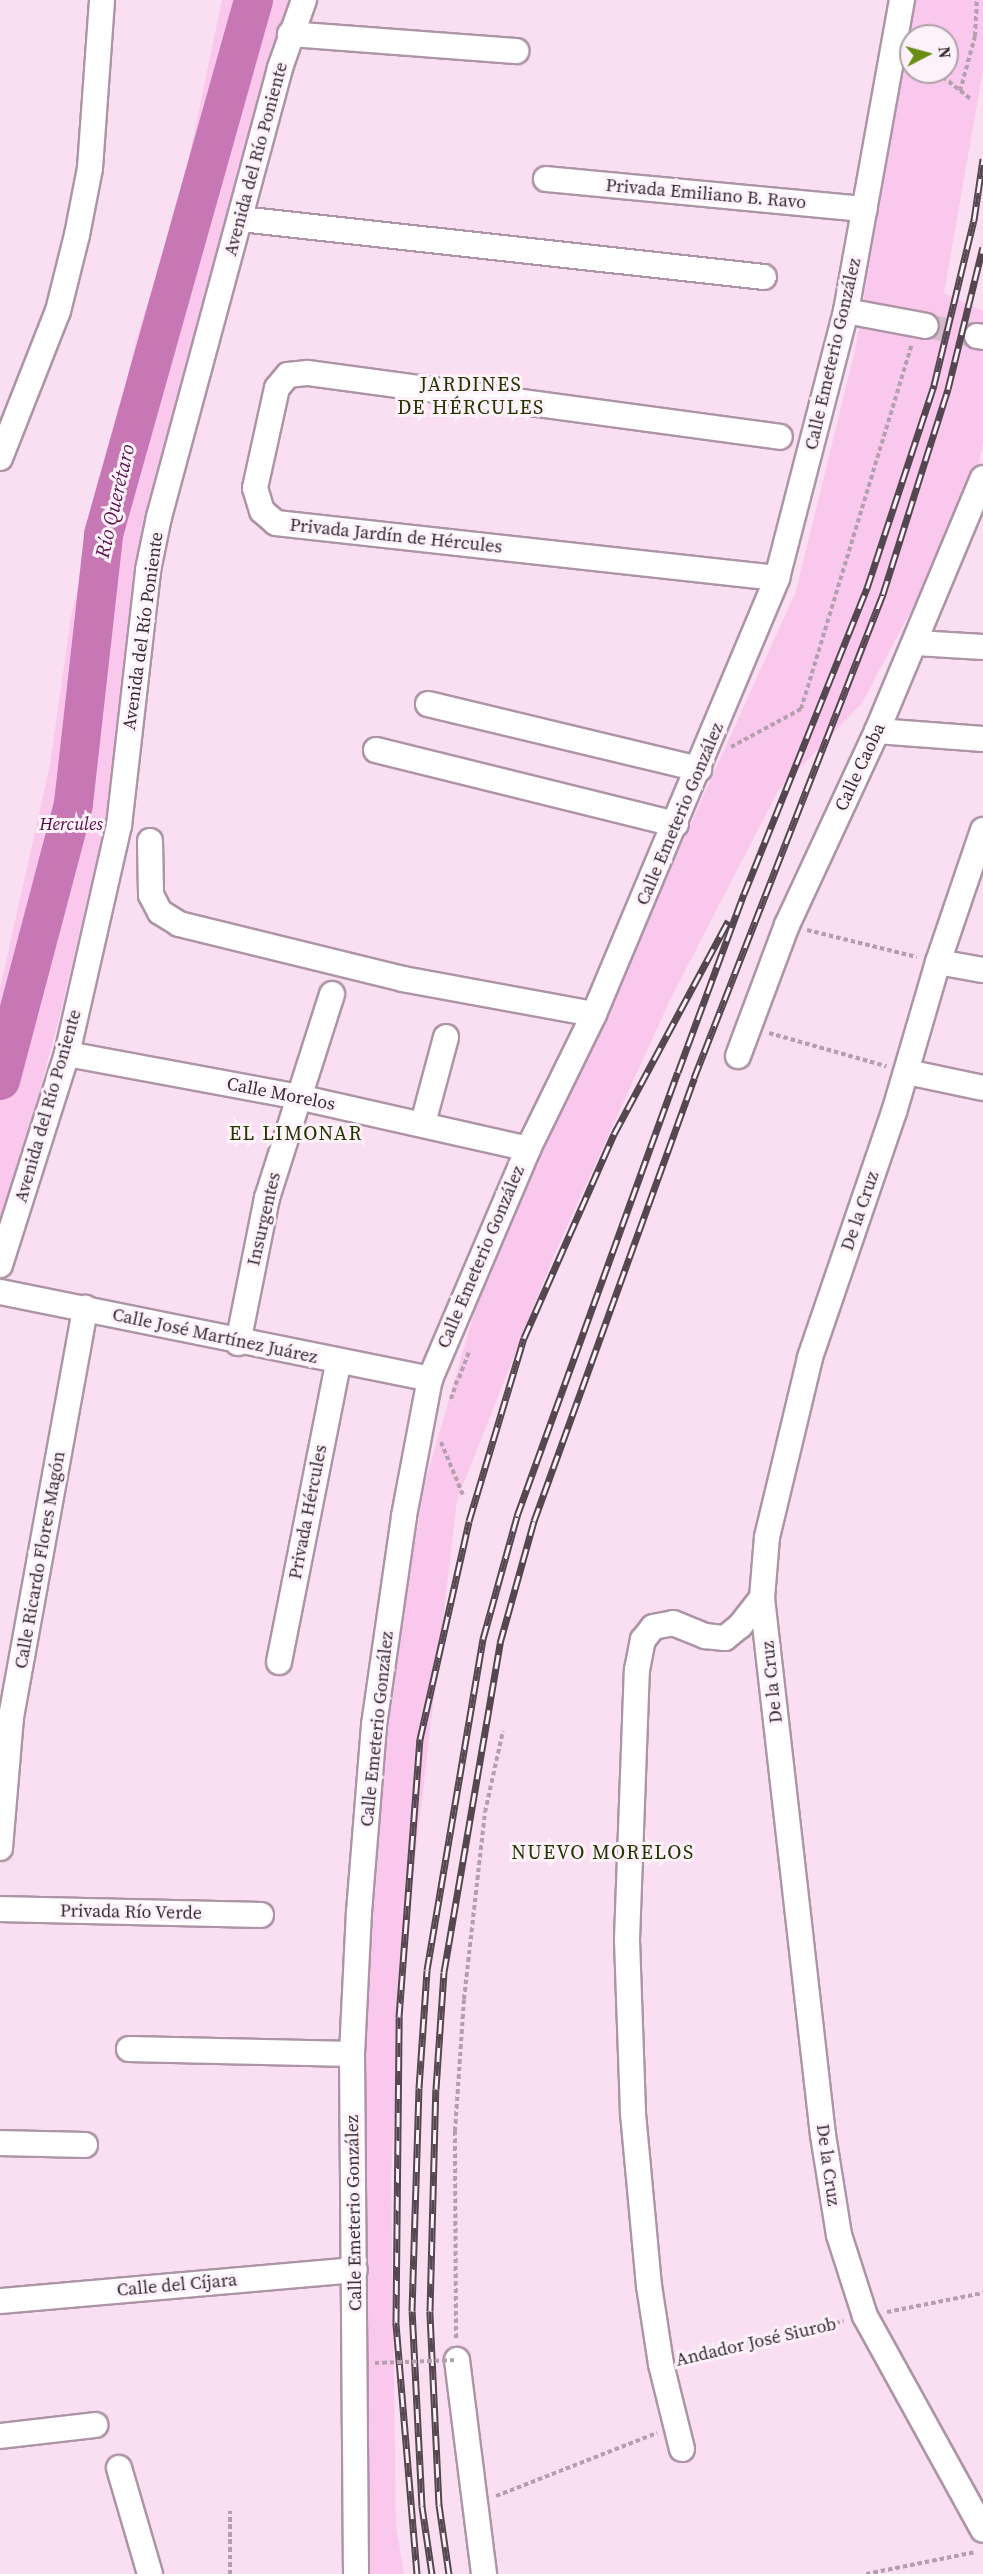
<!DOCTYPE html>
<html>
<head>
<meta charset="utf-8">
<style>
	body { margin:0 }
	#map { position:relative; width:983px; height:2574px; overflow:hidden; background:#fadff2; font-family:"Source Serif 4",serif }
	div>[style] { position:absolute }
	.green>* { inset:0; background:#fac8ed }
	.river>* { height:39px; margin:-19.5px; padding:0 19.5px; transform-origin:19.5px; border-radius:19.5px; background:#c677b4 }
	.minor-tunnel>* { height:24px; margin-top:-12px; transform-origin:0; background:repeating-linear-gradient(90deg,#d3bbcc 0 24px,transparent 0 36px) }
	.path>* { height:4px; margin-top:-2px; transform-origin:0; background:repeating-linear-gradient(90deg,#b49fae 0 4.5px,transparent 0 7.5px) }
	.roads { filter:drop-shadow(2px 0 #ad94a6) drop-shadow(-2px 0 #ad94a6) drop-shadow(0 2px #ad94a6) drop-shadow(0 -2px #ad94a6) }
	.minor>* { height:24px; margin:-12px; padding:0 12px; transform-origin:12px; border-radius:12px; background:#fff }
	.rail>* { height:7px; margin-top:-3.5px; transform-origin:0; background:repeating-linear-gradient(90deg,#fdf2f9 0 14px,#544750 0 28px); box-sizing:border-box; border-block:2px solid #544750 }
	.path-bridge>* { height:4px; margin-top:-2px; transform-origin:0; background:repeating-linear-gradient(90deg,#b49fae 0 4.5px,transparent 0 7.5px) }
	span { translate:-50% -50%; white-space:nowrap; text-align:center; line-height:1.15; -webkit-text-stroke:6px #fdf2f9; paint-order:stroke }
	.street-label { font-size:18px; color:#362c33 }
	.park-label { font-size:18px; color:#540b49; font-style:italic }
	.neighbourhood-label { font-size:20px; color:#243500; letter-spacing:1.5px }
	.water-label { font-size:20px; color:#59114d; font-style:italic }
	.north { position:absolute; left:899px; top:24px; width:60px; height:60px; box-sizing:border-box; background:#fdf2f9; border:2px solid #ada3aa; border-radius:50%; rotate:84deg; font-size:16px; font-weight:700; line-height:24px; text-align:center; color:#362c33 }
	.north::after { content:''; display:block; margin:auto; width:21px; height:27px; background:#698c13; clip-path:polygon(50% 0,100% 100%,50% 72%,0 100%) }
</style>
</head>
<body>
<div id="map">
	<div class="green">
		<i style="clip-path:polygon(222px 0,295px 0,270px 56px,143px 532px,112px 794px,61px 1011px,0 1240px,0 988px,50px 765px,71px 616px,136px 340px,181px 196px)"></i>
		<i style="clip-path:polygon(evenodd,912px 0,983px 0,983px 70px,944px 293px,983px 311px,983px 444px,971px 498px,862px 703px,778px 791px,670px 1000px,555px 1253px,457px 1500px,403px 1962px,391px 2177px,396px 2525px,404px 2574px,370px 2574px,359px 2221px,369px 1895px,387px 1716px,424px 1486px,482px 1286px,796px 591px,856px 346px,912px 0,911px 36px,947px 36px,947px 72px,911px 72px,911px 36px)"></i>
	</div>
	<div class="river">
		<i style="left:0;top:1080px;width:286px;rotate:-75.2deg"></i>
		<i style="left:73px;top:803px;width:271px;rotate:-83.6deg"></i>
		<i style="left:103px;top:534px;width:555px;rotate:-74.31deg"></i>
	</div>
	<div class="minor-tunnel">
		<i style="left:926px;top:326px;width:52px;rotate:11.1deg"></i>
	</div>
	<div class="path">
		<i style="left:937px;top:72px;width:45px;rotate:38.7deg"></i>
		<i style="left:960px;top:91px;width:57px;rotate:-74.7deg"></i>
		<i style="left:975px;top:36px;width:36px;rotate:-87deg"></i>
		<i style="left:731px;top:747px;width:80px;rotate:-28.5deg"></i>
		<i style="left:801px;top:709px;width:382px;rotate:-73.1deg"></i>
		<i style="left:807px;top:930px;width:113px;rotate:13.8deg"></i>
		<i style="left:769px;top:1033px;width:122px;rotate:15.8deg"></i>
		<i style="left:459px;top:1378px;width:28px;rotate:-69deg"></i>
		<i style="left:451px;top:1399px;width:23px;rotate:-72deg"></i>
		<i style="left:441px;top:1442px;width:57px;rotate:67.5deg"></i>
		<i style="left:887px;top:2312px;width:98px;rotate:-11.2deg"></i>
		<i style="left:456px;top:2338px;width:207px;rotate:-90.3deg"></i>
		<i style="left:455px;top:2131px;width:132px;rotate:-86.1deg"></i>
		<i style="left:464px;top:1999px;width:188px;rotate:-83.6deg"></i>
		<i style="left:485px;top:1812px;width:83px;rotate:-77.5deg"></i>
		<i style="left:682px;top:2359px;width:166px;rotate:-13.2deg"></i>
		<i style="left:496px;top:2496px;width:173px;rotate:-21.4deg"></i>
		<i style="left:230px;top:2574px;width:63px;rotate:-90deg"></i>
		<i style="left:866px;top:2574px;width:112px;rotate:-11.3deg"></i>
	</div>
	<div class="roads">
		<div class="minor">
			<i style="left:290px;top:34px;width:227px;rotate:4.3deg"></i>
			<i style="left:546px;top:179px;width:320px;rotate:5.4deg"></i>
			<i style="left:241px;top:219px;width:526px;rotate:6.33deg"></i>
			<i style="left:846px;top:311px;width:81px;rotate:10.6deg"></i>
			<i style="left:977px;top:336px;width:6px;rotate:9deg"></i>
			<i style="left:0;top:458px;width:158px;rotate:-68.5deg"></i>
			<i style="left:58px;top:311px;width:78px;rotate:-76deg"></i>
			<i style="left:77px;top:235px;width:68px;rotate:-79deg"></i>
			<i style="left:90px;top:168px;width:168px;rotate:-85.9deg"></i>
			<i style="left:777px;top:578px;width:504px;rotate:-173.74deg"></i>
			<i style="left:276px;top:523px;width:18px;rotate:-139deg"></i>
			<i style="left:262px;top:511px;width:24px;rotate:-107deg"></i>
			<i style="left:255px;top:488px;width:102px;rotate:-77.6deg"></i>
			<i style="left:277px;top:388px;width:17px;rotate:-50deg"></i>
			<i style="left:288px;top:375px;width:20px;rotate:-6deg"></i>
			<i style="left:308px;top:373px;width:476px;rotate:7.7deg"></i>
			<i style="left:916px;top:643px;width:67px;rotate:3.4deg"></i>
			<i style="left:428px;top:704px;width:279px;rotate:13.5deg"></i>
			<i style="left:877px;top:731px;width:106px;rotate:4.3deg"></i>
			<i style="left:376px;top:750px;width:309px;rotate:13.9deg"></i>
			<i style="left:983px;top:830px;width:139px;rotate:108.8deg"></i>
			<i style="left:938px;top:962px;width:156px;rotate:106.3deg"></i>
			<i style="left:894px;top:1112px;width:260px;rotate:108.9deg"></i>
			<i style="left:810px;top:1358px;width:184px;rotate:103.5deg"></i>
			<i style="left:767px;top:1537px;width:61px;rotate:94.7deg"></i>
			<i style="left:762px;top:1598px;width:540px;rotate:83.52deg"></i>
			<i style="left:823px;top:2135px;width:101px;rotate:80.9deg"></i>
			<i style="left:839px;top:2235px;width:85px;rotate:72.2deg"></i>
			<i style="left:865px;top:2316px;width:244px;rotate:61.1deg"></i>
			<i style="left:150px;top:841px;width:54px;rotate:88.9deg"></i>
			<i style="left:151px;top:895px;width:19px;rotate:62deg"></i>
			<i style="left:160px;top:912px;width:22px;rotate:32deg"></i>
			<i style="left:179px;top:924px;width:231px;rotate:13.8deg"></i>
			<i style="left:403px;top:979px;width:194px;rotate:10.4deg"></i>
			<i style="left:938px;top:962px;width:46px;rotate:10.1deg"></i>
			<i style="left:67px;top:1054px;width:235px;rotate:10.5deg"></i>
			<i style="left:298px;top:1097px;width:236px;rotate:12.7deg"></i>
			<i style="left:738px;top:1056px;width:140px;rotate:-69.5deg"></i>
			<i style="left:787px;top:925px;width:214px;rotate:-65.1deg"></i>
			<i style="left:877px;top:731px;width:274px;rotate:-67.3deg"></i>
			<i style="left:907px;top:1072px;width:78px;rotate:11.9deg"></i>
			<i style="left:423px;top:1123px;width:89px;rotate:-75deg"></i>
			<i style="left:0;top:1265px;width:221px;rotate:-72.4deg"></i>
			<i style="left:67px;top:1054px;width:234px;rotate:-77.2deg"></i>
			<i style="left:119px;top:826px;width:258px;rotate:-83.5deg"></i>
			<i style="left:148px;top:570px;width:54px;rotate:-78.3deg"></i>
			<i style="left:159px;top:517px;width:465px;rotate:-74.9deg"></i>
			<i style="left:280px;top:68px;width:72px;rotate:-70.6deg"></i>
			<i style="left:0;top:1292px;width:439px;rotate:11.4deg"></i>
			<i style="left:238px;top:1343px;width:148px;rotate:-78.7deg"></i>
			<i style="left:267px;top:1198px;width:214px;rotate:-72.3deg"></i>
			<i style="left:279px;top:1662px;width:305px;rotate:-78.8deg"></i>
			<i style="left:0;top:1848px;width:131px;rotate:-85.2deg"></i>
			<i style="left:11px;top:1717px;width:416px;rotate:-79.7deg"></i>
			<i style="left:0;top:1909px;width:261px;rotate:1.3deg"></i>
			<i style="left:129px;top:2049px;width:223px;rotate:1.3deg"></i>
			<i style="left:0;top:2143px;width:85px;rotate:1.3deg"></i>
			<i style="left:0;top:2301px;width:356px;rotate:-5deg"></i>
			<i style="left:457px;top:2360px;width:216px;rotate:82.8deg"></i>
			<i style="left:0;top:2436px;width:96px;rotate:-6.6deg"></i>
			<i style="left:682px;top:2449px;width:88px;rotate:-103.9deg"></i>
			<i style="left:661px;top:2364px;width:79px;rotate:-98.7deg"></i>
			<i style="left:649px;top:2286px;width:175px;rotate:-95.3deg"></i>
			<i style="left:633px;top:2112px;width:173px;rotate:-92deg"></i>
			<i style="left:627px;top:1939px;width:269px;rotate:-87.9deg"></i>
			<i style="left:637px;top:1670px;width:31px;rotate:-79deg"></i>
			<i style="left:643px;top:1640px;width:16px;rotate:-52deg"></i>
			<i style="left:653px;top:1627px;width:20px;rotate:-11deg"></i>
			<i style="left:673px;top:1623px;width:35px;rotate:22deg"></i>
			<i style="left:705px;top:1636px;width:20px;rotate:6deg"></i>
			<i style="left:725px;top:1638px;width:19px;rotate:-39deg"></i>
			<i style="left:740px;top:1626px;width:36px;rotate:-52deg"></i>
			<i style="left:119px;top:2468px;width:110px;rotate:73.7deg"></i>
			<i style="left:356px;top:2574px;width:520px;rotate:-90.44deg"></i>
			<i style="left:352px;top:2054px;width:142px;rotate:-87.2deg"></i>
			<i style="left:359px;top:1912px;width:188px;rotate:-85.4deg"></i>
			<i style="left:374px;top:1725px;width:211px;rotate:-81.8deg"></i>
			<i style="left:404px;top:1516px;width:139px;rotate:-79.3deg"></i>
			<i style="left:430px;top:1379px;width:250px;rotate:-66.9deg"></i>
			<i style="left:528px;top:1149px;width:150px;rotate:-63.9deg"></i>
			<i style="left:594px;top:1014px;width:473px;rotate:-67.2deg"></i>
			<i style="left:777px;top:578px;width:276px;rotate:-75.5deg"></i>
			<i style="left:846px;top:311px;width:316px;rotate:-79.8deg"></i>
		</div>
	</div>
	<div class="rail">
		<i style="left:417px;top:2574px;width:253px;rotate:-94.8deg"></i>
		<i style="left:396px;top:2322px;width:305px;rotate:-89.4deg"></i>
		<i style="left:399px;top:2017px;width:279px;rotate:-85.7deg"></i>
		<i style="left:420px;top:1739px;width:223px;rotate:-77.3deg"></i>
		<i style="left:469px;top:1521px;width:191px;rotate:-73.3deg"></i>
		<i style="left:524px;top:1338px;width:223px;rotate:-66.2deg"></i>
		<i style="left:614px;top:1134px;width:242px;rotate:-61.8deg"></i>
		<i style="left:432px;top:2574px;width:69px;rotate:-98.4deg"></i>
		<i style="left:422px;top:2506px;width:195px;rotate:-92.9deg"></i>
		<i style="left:412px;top:2311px;width:223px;rotate:-88.2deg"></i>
		<i style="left:419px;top:2088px;width:118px;rotate:-86.1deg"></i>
		<i style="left:427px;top:1970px;width:336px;rotate:-80.4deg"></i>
		<i style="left:483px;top:1639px;width:128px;rotate:-74.5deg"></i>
		<i style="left:517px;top:1516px;width:472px;rotate:-70.1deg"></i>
		<i style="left:678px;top:1072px;width:190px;rotate:-69.7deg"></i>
		<i style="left:744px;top:894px;width:330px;rotate:-68.1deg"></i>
		<i style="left:867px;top:588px;width:214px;rotate:-71.7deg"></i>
		<i style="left:934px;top:385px;width:170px;rotate:-76.4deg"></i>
		<i style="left:974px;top:220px;width:62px;rotate:-81.6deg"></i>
		<i style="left:449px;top:2574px;width:70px;rotate:-98.2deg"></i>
		<i style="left:439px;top:2505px;width:194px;rotate:-92.7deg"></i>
		<i style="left:430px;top:2311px;width:222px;rotate:-88.5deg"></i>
		<i style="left:436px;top:2089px;width:117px;rotate:-86.1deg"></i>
		<i style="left:444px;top:1972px;width:334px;rotate:-80.3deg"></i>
		<i style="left:500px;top:1643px;width:127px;rotate:-74.4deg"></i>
		<i style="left:534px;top:1521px;width:471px;rotate:-70.1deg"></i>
		<i style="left:694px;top:1078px;width:520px;rotate:-68.67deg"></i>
		<i style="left:883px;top:594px;width:215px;rotate:-72.4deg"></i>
		<i style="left:948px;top:389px;width:146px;rotate:-76.2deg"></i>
	</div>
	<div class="path-bridge">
		<i style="left:375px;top:2363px;width:82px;rotate:-2.1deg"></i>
	</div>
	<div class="street-label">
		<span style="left:256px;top:159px;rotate:-75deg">Avenida del Río Poniente</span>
		<span style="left:706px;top:194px;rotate:5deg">Privada Emiliano B. Ravo</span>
		<span style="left:833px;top:354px;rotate:-77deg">Calle Emeterio González</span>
		<span style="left:396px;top:536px;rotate:6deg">Privada Jardín de Hércules</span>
		<span style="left:143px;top:631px;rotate:-82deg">Avenida del Río Poniente</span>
		<span style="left:860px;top:767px;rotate:-65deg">Calle Caoba</span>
		<span style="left:680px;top:814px;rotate:-67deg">Calle Emeterio González</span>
		<span style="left:281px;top:1094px;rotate:11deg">Calle Morelos</span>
		<span style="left:48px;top:1106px;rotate:-74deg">Avenida del Río Poniente</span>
		<span style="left:860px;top:1211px;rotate:-71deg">De la Cruz</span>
		<span style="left:264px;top:1219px;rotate:-77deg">Insurgentes</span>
		<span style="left:481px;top:1257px;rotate:-67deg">Calle Emeterio González</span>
		<span style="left:215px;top:1336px;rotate:12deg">Calle José Martínez Juárez</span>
		<span style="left:308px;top:1512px;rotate:-79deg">Privada Hércules</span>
		<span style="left:40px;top:1560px;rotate:-80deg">Calle Ricardo Flores Magón</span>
		<span style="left:772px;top:1682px;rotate:-96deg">De la Cruz</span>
		<span style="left:377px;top:1729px;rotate:-84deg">Calle Emeterio González</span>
		<span style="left:131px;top:1912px;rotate:1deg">Privada Río Verde</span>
		<span style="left:828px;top:2165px;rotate:82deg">De la Cruz</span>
		<span style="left:354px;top:2213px;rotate:-91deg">Calle Emeterio González</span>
		<span style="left:177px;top:2285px;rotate:-5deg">Calle del Cíjara</span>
		<span style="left:756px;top:2342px;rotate:-13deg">Andador José Siurob</span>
	</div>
	<div class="park-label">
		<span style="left:71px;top:824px">Hercules</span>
	</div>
	<div class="neighbourhood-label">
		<span style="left:471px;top:396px">JARDINES<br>DE HÉRCULES</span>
		<span style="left:296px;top:1133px">EL LIMONAR</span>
		<span style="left:603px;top:1852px">NUEVO MORELOS</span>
	</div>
	<div class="water-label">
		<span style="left:115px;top:501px;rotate:-77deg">Río Querétaro</span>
	</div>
	<div class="north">N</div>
</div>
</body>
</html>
